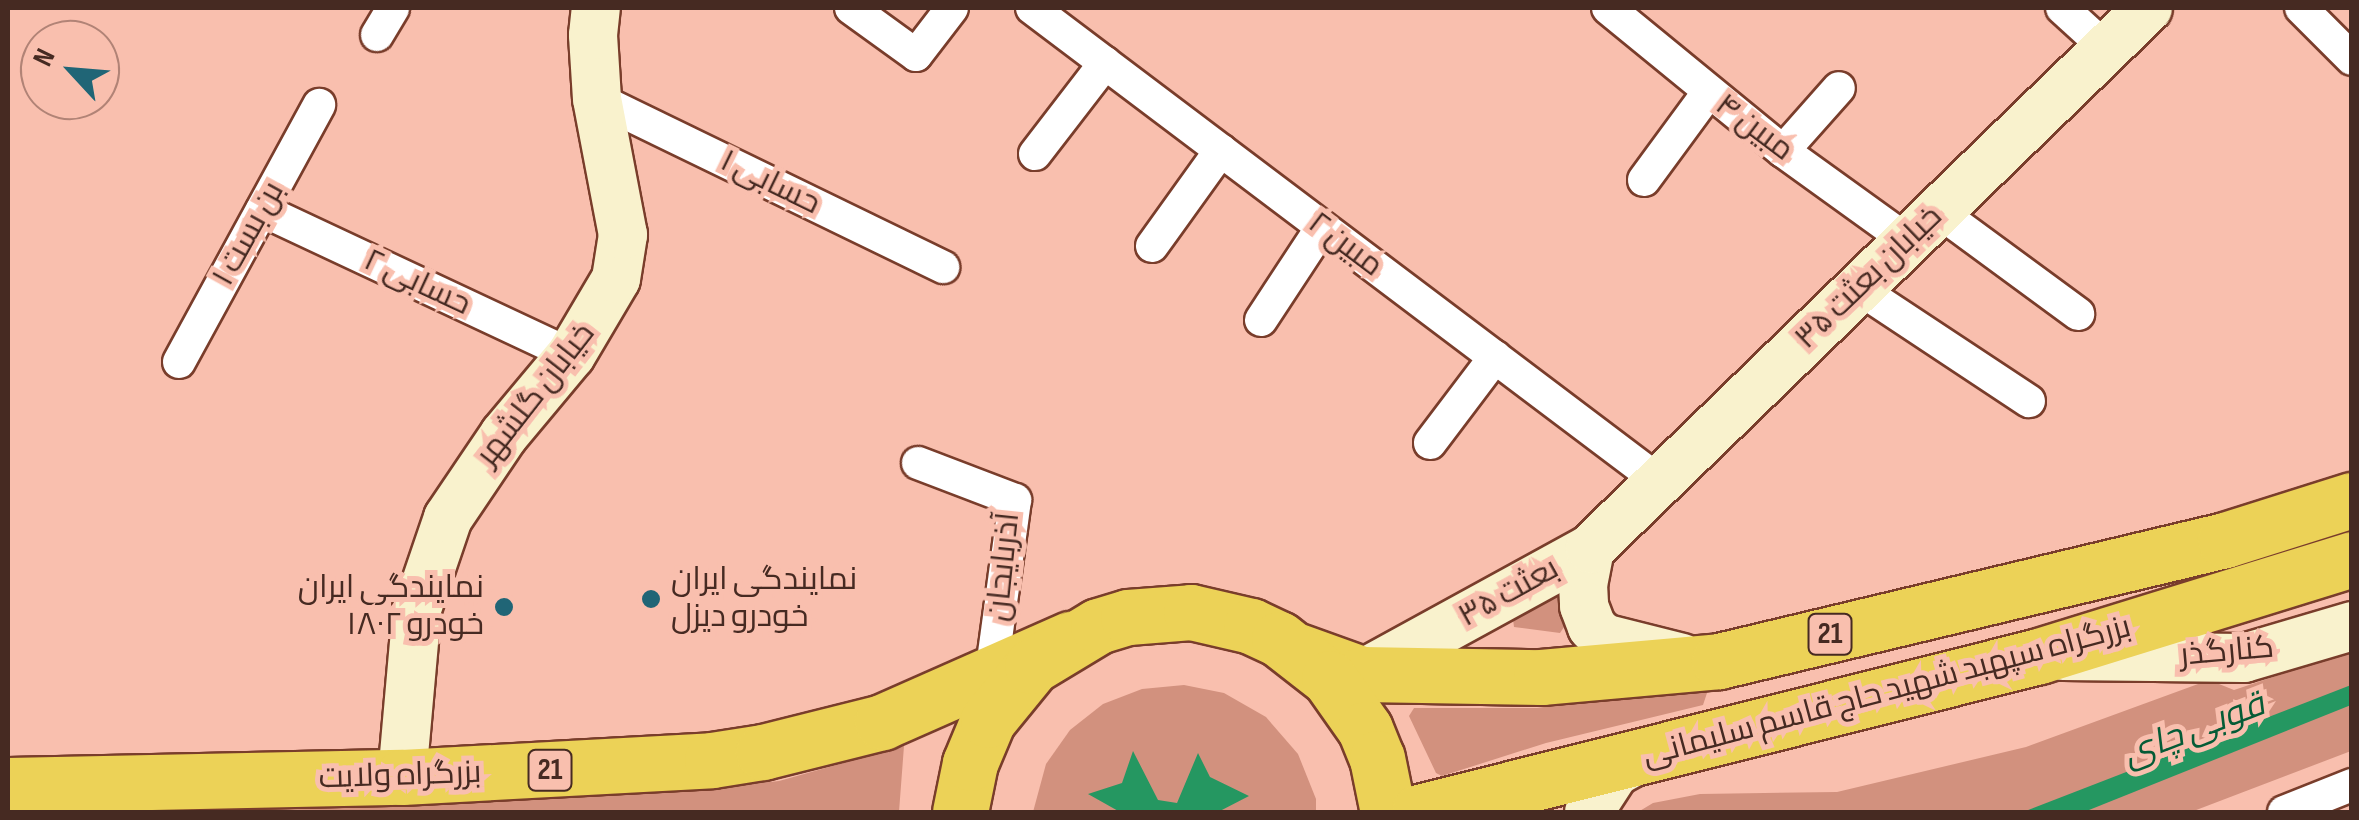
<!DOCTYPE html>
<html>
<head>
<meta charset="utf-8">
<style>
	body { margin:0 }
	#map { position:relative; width:2359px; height:820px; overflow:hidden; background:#f9bfae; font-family:"Sofia Sans Condensed",Cairo,sans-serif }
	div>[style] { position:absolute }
	.green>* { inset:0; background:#d2917e }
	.water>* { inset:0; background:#259761 }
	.roads { filter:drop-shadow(2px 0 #793d2b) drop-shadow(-2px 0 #793d2b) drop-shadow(0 2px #793d2b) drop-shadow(0 -2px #793d2b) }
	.street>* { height:32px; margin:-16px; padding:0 16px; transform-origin:16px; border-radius:16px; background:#fff }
	.secondary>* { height:48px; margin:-24px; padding:0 24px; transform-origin:24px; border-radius:24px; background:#f9f2cd }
	.highway>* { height:55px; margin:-27.5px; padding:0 27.5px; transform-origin:27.5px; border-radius:27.5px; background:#ecd257 }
	.dots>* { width:28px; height:28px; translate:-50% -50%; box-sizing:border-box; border:5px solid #f9bfae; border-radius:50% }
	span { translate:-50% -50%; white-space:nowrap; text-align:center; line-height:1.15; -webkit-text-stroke:10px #f9bfae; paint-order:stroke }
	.shield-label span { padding:2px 8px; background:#f9bfae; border:2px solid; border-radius:8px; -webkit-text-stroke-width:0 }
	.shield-label { font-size:30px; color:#462a22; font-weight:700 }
	.street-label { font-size:32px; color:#462a22 }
	.poi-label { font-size:32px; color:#462a22 }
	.left { translate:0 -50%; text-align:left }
	.right { translate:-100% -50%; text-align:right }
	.water-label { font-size:35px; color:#055b36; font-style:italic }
	.frame { position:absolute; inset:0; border:10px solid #462a22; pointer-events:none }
	.north { position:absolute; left:20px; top:20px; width:100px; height:100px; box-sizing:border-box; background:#f9bfae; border:2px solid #b18376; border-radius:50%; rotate:296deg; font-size:28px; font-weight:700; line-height:40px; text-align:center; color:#462a22 }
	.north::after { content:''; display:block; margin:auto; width:35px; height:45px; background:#206576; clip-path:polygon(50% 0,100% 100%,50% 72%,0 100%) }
</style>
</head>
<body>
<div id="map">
	<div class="green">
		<i style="clip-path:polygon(1550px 586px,1567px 590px,1566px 624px,1560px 633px,1514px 627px,1513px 619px)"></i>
		<i style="clip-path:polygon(2351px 651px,2351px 751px,2191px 812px,1638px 812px,1653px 803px,1700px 794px,1837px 792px,2026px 747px,2209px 680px,2234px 690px)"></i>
		<i style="clip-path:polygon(1699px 684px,1707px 693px,1703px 705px,1546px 743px,1442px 776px,1436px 773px,1409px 716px,1414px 708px,1537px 708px)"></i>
		<i style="clip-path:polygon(1184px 685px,1224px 693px,1266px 717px,1298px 754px,1316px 799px,1316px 812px,1033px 812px,1046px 764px,1070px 730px,1103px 704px,1142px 689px)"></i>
		<i style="clip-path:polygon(904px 746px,899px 812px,8px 812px,8px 804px,452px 801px,680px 791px,779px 781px)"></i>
	</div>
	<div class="water">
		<i style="clip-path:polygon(2351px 685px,2351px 705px,2084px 812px,2023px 812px)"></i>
		<i style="clip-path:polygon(1133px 751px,1158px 800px,1177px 803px,1198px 753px,1210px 777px,1249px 796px,1218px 812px,1120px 812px,1088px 794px,1122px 783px)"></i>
	</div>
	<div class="roads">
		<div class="street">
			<i style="left:851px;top:8px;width:80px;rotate:35.9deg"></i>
			<i style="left:916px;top:55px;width:59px;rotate:-52.5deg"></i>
			<i style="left:1032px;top:8px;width:785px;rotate:37.03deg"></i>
			<i style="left:1608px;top:8px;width:226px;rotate:39.3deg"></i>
			<i style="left:1783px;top:151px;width:154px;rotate:35.8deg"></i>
			<i style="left:2062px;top:8px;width:59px;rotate:42.3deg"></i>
			<i style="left:2301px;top:8px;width:72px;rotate:45deg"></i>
			<i style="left:377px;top:35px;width:31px;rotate:-59deg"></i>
			<i style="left:597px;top:99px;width:385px;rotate:25.9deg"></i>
			<i style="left:1783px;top:151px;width:84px;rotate:-48.4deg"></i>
			<i style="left:1035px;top:154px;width:115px;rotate:-52.4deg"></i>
			<i style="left:1644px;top:180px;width:108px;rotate:-53.7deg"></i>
			<i style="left:262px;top:210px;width:341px;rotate:25.1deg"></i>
			<i style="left:1938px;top:211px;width:174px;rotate:36.3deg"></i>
			<i style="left:1152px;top:246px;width:118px;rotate:-54.3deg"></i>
			<i style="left:1858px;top:288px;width:205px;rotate:33.5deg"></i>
			<i style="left:1261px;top:320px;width:111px;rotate:-56.7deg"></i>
			<i style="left:179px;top:362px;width:293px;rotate:-61.4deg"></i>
			<i style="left:1430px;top:443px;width:108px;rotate:-52.9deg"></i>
			<i style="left:918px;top:463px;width:104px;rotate:20.9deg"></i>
			<i style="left:1015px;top:500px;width:177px;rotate:97.8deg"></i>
			<i style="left:2284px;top:812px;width:73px;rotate:-21.7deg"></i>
		</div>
		<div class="secondary">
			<i style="left:1590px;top:549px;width:36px;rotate:101deg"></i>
			<i style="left:1583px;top:584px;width:22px;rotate:87deg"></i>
			<i style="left:1584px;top:606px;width:22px;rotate:69deg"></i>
			<i style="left:1592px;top:627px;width:16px;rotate:45deg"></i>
			<i style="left:1603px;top:638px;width:81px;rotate:14.2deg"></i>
			<i style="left:2063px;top:656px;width:181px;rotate:0.6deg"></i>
			<i style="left:2244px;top:658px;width:113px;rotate:-16.5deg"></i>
			<i style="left:1362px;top:674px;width:260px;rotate:-28.7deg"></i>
			<i style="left:1590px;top:549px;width:777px;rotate:-44.11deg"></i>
			<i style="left:402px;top:777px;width:169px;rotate:-84.9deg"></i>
			<i style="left:417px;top:609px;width:96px;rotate:-71.2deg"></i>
			<i style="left:448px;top:518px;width:100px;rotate:-56deg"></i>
			<i style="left:504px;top:435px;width:104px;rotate:-50.1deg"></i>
			<i style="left:571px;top:355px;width:88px;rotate:-59.4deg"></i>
			<i style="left:616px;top:279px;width:45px;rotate:-81deg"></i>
			<i style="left:623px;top:235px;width:138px;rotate:-100.8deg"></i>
			<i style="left:597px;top:99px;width:64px;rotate:-93.6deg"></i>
			<i style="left:593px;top:35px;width:27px;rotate:-84deg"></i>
			<i style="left:1589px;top:812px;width:48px;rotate:-57deg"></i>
			<i style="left:1615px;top:772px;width:29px;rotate:-29deg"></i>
		</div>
		<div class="highway">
			<i style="left:1298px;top:651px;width:68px;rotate:19.8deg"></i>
			<i style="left:1362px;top:674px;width:179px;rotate:1deg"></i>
			<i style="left:1541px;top:677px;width:179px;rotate:-5.1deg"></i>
			<i style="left:1719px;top:661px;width:520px;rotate:-13.45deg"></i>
			<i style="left:2225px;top:540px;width:133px;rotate:-17.5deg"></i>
			<i style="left:8px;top:785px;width:394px;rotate:-1.2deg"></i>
			<i style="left:402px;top:777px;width:310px;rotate:-3.1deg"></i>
			<i style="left:712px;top:760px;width:52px;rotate:-8.9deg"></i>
			<i style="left:763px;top:752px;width:123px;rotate:-14.1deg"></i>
			<i style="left:882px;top:722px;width:206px;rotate:-23.8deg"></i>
			<i style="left:960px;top:812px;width:50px;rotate:-78.5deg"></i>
			<i style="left:970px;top:763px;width:47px;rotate:-67.3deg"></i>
			<i style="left:988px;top:720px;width:70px;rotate:-50.8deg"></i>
			<i style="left:1032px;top:666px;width:77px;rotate:-31.2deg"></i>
			<i style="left:1098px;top:626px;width:31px;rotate:-17deg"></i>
			<i style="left:1128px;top:617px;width:63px;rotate:-4.5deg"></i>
			<i style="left:1191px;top:612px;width:62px;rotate:13.1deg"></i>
			<i style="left:1251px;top:626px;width:31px;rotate:25deg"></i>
			<i style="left:1279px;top:639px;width:63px;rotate:38deg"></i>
			<i style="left:1329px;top:678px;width:62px;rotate:54.8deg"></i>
			<i style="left:1365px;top:729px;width:31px;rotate:68deg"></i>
			<i style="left:1377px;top:758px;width:55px;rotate:78.5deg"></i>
			<i style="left:1419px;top:812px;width:639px;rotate:-14.12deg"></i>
			<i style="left:2039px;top:656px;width:328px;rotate:-17.2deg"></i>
		</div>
	</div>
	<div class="dots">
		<i style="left:651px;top:599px;background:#206576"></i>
		<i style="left:504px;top:607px;background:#206576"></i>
	</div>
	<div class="shield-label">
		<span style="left:1830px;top:634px">21</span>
		<span style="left:550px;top:770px">21</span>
	</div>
	<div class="street-label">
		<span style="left:1754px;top:128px;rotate:37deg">مبین ۴</span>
		<span style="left:770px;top:183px;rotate:26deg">حسابی ۱</span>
		<span style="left:249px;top:234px;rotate:-61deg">بن بست ۱</span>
		<span style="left:1345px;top:245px;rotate:37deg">مبین ۲</span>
		<span style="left:1869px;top:278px;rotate:-44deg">خیابان بعثت ۳۵</span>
		<span style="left:417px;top:283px;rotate:25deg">حسابی ۲</span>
		<span style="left:536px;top:395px;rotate:-52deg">خیابان گلشهر</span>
		<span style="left:1004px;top:567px;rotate:-84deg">آذربایجان</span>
		<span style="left:1509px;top:593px;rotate:-29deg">بعثت ۳۵</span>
		<span style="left:2227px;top:652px;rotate:-5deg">کنارگذر</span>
		<span style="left:1887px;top:692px;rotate:-15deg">بزرگراه سپهبد شهید حاج قاسم سلیمانی</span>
		<span style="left:400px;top:776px;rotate:-2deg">بزرگراه ولایت</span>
	</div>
	<div class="poi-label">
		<span class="left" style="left:671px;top:599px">نمایندگی ایران<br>خودرو دیزل</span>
		<span class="right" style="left:484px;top:607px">نمایندگی ایران<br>خودرو ۱۸۰۲</span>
	</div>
	<div class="water-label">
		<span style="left:2194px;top:730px;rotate:-21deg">قوبی چای</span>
	</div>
	<div class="frame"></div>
	<div class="north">N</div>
</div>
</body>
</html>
